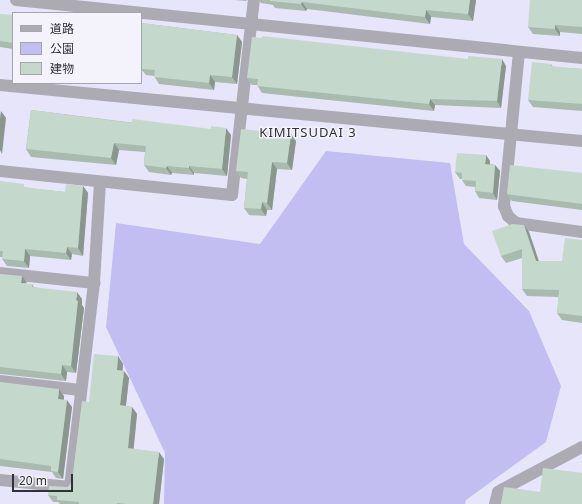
<!DOCTYPE html>
<html>
<head>
<meta charset="utf-8">
<style>
	body { margin:0 }
	#map { position:relative; width:582px; height:504px; overflow:hidden; background:#e6e5fa; font-family:"Noto Sans","Noto Sans JP",sans-serif }
	div>[style] { position:absolute }
	.green>* { inset:0; background:#c3bef2 }
	.minor>* { height:12px; margin:-6px; padding:0 6px; transform-origin:6px; border-radius:6px; background:#acabb4 }
	.wall>* { inset:0; background:#a9baaf }
	.shaded-wall>* { inset:0; background:#89978e }
	.building>* { inset:0; background:#c4d8cb }
	span { translate:-50% -50%; white-space:nowrap; text-align:center; line-height:1.15; -webkit-text-stroke:3px #f4f3fc; paint-order:stroke }
	.neighbourhood-label { font-size:13px; color:#313038; letter-spacing:1px }
	.legend { position:absolute; left:12px; top:12px; width:130px; height:72px; box-sizing:border-box; background:#f4f3fc; border:1px solid #a6a5ae; margin:0; padding:5px 7px; list-style:none; font-size:12px; color:#313038 }
	.legend li { display:flex; align-items:center; gap:8px; height:20px }
	.legend b { width:20px; border:1px solid #a6a5ae }
	.scale { position:absolute; left:12px; top:474px; width:61px; height:18px; box-sizing:border-box; border:2px solid #313038; border-top:0; padding-left:5px; font-size:12px; line-height:14px; white-space:nowrap; color:#313038; -webkit-text-stroke:3px #f4f3fc; paint-order:stroke }
</style>
</head>
<body>
<div id="map">
	<div class="green">
		<i style="clip-path:polygon(326px 151px,450px 163px,464px 244px,529px 311px,561px 386px,546px 442px,466px 500px,465px 504px,164px 504px,165px 453px,106px 327px,116px 223px,260px 244px)"></i>
	</div>
	<div class="minor">
		<i style="left:16px;top:0;width:569px;rotate:5.85deg"></i>
		<i style="left:519px;top:52px;width:155px;rotate:95.6deg"></i>
		<i style="left:504px;top:206px;width:11px;rotate:68deg"></i>
		<i style="left:508px;top:216px;width:11px;rotate:41deg"></i>
		<i style="left:516px;top:223px;width:67px;rotate:7.8deg"></i>
		<i style="left:0;top:85px;width:585px;rotate:5.5deg"></i>
		<i style="left:0;top:171px;width:233px;rotate:5.9deg"></i>
		<i style="left:232px;top:195px;width:196px;rotate:-83.6deg"></i>
		<i style="left:0;top:273px;width:95px;rotate:6.1deg"></i>
		<i style="left:0;top:381px;width:81px;rotate:6.4deg"></i>
		<i style="left:0;top:480px;width:70px;rotate:5.7deg"></i>
		<i style="left:70px;top:487px;width:205px;rotate:-83.3deg"></i>
		<i style="left:94px;top:283px;width:101px;rotate:-86.6deg"></i>
		<i style="left:495px;top:504px;width:12px;rotate:-76deg"></i>
		<i style="left:498px;top:492px;width:6px;rotate:-31deg"></i>
		<i style="left:503px;top:489px;width:89px;rotate:-28deg"></i>
	</div>
	<div class="wall">
		<i style="clip-path:polygon(235px 0,247px 0,246px 1px)"></i>
		<i style="clip-path:polygon(259px 0,476px 0,473px 21px,431px 17px,430px 24px,307px 9px,306px 11px,275px 8px,273px 5px,261px 3px)"></i>
		<i style="clip-path:polygon(582px 0,582px 34px,560px 32px,560px 36px,533px 34px,528px 27px)"></i>
		<i style="clip-path:polygon(13px 15px,13px 49px,0 47px,0 17px)"></i>
		<i style="clip-path:polygon(141px 23px,237px 35px,242px 42px,237px 84px,215px 82px,214px 90px,159px 84px,154px 76px,146px 75px,141px 69px)"></i>
		<i style="clip-path:polygon(468px 59px,506px 66px,501px 108px,435px 105px,434px 111px,262px 93px,257px 85px,252px 85px,247px 78px)"></i>
		<i style="clip-path:polygon(551px 64px,553px 67px,582px 69px,582px 111px,533px 107px,528px 100px)"></i>
		<i style="clip-path:polygon(31px 110px,231px 135px,227px 176px,194px 173px,194px 175px,172px 173px,171px 175px,149px 172px,144px 165px,145px 152px,119px 150px,116px 165px,31px 157px,26px 149px)"></i>
		<i style="clip-path:polygon(296px 141px,292px 170px,277px 169px,272px 210px,267px 210px,266px 216px,249px 215px,244px 208px,247px 179px,241px 178px,236px 171px)"></i>
		<i style="clip-path:polygon(490px 161px,490px 164px,495px 165px,500px 171px,497px 200px,479px 198px,475px 191px,475px 187px,466px 186px,462px 180px,462px 179px,460px 179px,455px 172px)"></i>
		<i style="clip-path:polygon(582px 173px,582px 210px,512px 201px,507px 194px)"></i>
		<i style="clip-path:polygon(0 181px,27px 188px,65px 192px,83px 186px,88px 193px,83px 256px,72px 254px,71px 260px,30px 256px,29px 268px,7px 266px,2px 259px,2px 257px,0 257px)"></i>
		<i style="clip-path:polygon(524px 225px,529px 232px,539px 261px,562px 261px,582px 240px,582px 323px,562px 320px,557px 313px,559px 297px,527px 296px,522px 289px,522px 258px,506px 263px,501px 256px)"></i>
		<i style="clip-path:polygon(0 274px,27px 284px,32px 284px,34px 287px,82px 299px,82px 305px,84px 308px,76px 373px,67px 372px,66px 381px,0 374px)"></i>
		<i style="clip-path:polygon(118px 356px,123px 364px,122px 371px,124px 371px,129px 378px,126px 406px,132px 407px,137px 414px,133px 449px,164px 459px,159px 504px,60px 504px,58px 502px,53px 502px,48px 495px,68px 487px,72px 481px,89px 402px)"></i>
		<i style="clip-path:polygon(0 382px,64px 396px,64px 400px,72px 407px,63px 479px,56px 478px,52px 472px,0 466px)"></i>
	</div>
	<div class="shaded-wall">
		<i style="clip-path:polygon(470px 0,476px 0,473px 21px,468px 14px)"></i>
		<i style="clip-path:polygon(302px 2px,307px 9px,306px 11px,301px 4px)"></i>
		<i style="clip-path:polygon(426px 10px,431px 17px,430px 24px,425px 17px)"></i>
		<i style="clip-path:polygon(555px 25px,560px 32px,560px 36px,555px 29px)"></i>
		<i style="clip-path:polygon(237px 35px,242px 42px,237px 84px,232px 77px)"></i>
		<i style="clip-path:polygon(502px 59px,506px 66px,501px 108px,497px 101px)"></i>
		<i style="clip-path:polygon(210px 75px,215px 82px,214px 90px,209px 83px)"></i>
		<i style="clip-path:polygon(430px 99px,435px 105px,434px 111px,429px 104px)"></i>
		<i style="clip-path:polygon(1px 111px,6px 118px,2px 154px,0 150px,0 118px)"></i>
		<i style="clip-path:polygon(226px 128px,231px 135px,227px 176px,222px 169px)"></i>
		<i style="clip-path:polygon(291px 134px,296px 141px,292px 170px,287px 163px)"></i>
		<i style="clip-path:polygon(114px 143px,119px 150px,116px 165px,111px 158px)"></i>
		<i style="clip-path:polygon(486px 155px,490px 161px,490px 170px,485px 164px)"></i>
		<i style="clip-path:polygon(272px 162px,277px 169px,272px 210px,267px 203px)"></i>
		<i style="clip-path:polygon(495px 165px,500px 171px,497px 200px,493px 193px)"></i>
		<i style="clip-path:polygon(167px 166px,172px 173px,171px 175px,166px 168px)"></i>
		<i style="clip-path:polygon(189px 166px,194px 173px,194px 175px,189px 168px)"></i>
		<i style="clip-path:polygon(83px 186px,88px 193px,83px 256px,78px 248px)"></i>
		<i style="clip-path:polygon(262px 202px,267px 210px,266px 216px,261px 209px)"></i>
		<i style="clip-path:polygon(524px 225px,529px 232px,541px 268px,536px 261px)"></i>
		<i style="clip-path:polygon(67px 247px,72px 254px,71px 260px,66px 253px)"></i>
		<i style="clip-path:polygon(25px 249px,30px 256px,29px 268px,24px 261px)"></i>
		<i style="clip-path:polygon(22px 276px,27px 283px,21px 283px)"></i>
		<i style="clip-path:polygon(77px 292px,82px 299px,82px 305px,84px 308px,76px 373px,71px 366px)"></i>
		<i style="clip-path:polygon(118px 356px,123px 364px,122px 378px,117px 370px)"></i>
		<i style="clip-path:polygon(62px 365px,67px 372px,66px 381px,61px 374px)"></i>
		<i style="clip-path:polygon(124px 371px,129px 378px,125px 413px,120px 405px)"></i>
		<i style="clip-path:polygon(59px 389px,64px 396px,63px 406px,58px 399px)"></i>
		<i style="clip-path:polygon(67px 400px,72px 407px,63px 479px,58px 472px)"></i>
		<i style="clip-path:polygon(132px 407px,137px 414px,133px 456px,128px 448px)"></i>
		<i style="clip-path:polygon(159px 452px,164px 459px,159px 504px,153px 504px)"></i>
	</div>
	<div class="building">
		<i style="clip-path:polygon(270px 0,470px 0,468px 14px,426px 10px,425px 17px,302px 2px,301px 4px,270px 1px)"></i>
		<i style="clip-path:polygon(530px 0,582px 0,582px 27px,555px 25px,555px 29px,528px 27px)"></i>
		<i style="clip-path:polygon(0 14px,13px 15px,13px 43px,0 41px)"></i>
		<i style="clip-path:polygon(141px 23px,237px 35px,232px 77px,210px 75px,209px 83px,154px 77px,155px 70px,141px 69px,142px 57px,141px 57px)"></i>
		<i style="clip-path:polygon(262px 36px,468px 59px,468px 56px,502px 59px,497px 101px,430px 99px,429px 104px,257px 86px,258px 79px,247px 78px,252px 37px,262px 38px)"></i>
		<i style="clip-path:polygon(532px 62px,551px 64px,551px 66px,582px 69px,582px 104px,528px 100px)"></i>
		<i style="clip-path:polygon(31px 110px,132px 123px,132px 119px,211px 129px,211px 126px,226px 128px,222px 169px,189px 166px,189px 168px,167px 166px,166px 168px,144px 165px,146px 146px,114px 143px,111px 158px,26px 149px)"></i>
		<i style="clip-path:polygon(241px 129px,291px 134px,287px 163px,272px 162px,267px 203px,262px 202px,261px 209px,244px 208px,248px 172px,236px 171px)"></i>
		<i style="clip-path:polygon(457px 153px,486px 155px,485px 164px,495px 165px,493px 193px,475px 191px,476px 181px,462px 180px,462px 173px,455px 172px)"></i>
		<i style="clip-path:polygon(510px 165px,582px 173px,582px 204px,507px 194px)"></i>
		<i style="clip-path:polygon(0 181px,24px 184px,24px 187px,65px 192px,66px 184px,83px 186px,78px 248px,67px 247px,66px 253px,25px 249px,24px 261px,2px 259px,3px 251px,0 251px)"></i>
		<i style="clip-path:polygon(512px 224px,524px 225px,536px 261px,562px 261px,565px 238px,582px 240px,582px 316px,557px 313px,559px 290px,522px 289px,522px 249px,501px 256px,492px 231px)"></i>
		<i style="clip-path:polygon(0 274px,22px 276px,21px 283px,32px 284px,32px 287px,77px 292px,76px 300px,78px 301px,71px 366px,62px 365px,61px 374px,0 367px)"></i>
		<i style="clip-path:polygon(94px 354px,118px 356px,117px 370px,124px 371px,120px 405px,132px 407px,128px 448px,159px 452px,153px 504px,126px 504px,117px 503px,117px 504px,79px 504px,79px 502px,57px 500px,57px 496px,48px 495px,49px 486px,68px 487px,72px 481px,82px 401px,89px 402px)"></i>
		<i style="clip-path:polygon(0 382px,59px 389px,58px 399px,67px 400px,58px 472px,51px 471px,51px 466px,0 459px)"></i>
		<i style="clip-path:polygon(543px 468px,582px 473px,582px 504px,501px 504px,504px 487px,540px 492px)"></i>
	</div>
	<div class="neighbourhood-label">
		<span style="left:308px;top:132px">KIMITSUDAI 3</span>
	</div>
	<ul class="legend">
	<li><b style="height:5px;background:#acabb4"></b>道路</li>
	<li><b style="height:11px;background:#c3bef2"></b>公園</li>
	<li><b style="height:11px;background:#c4d8cb"></b>建物</li>
	</ul>
	<div class="scale">20 m</div>
</div>
</body>
</html>
